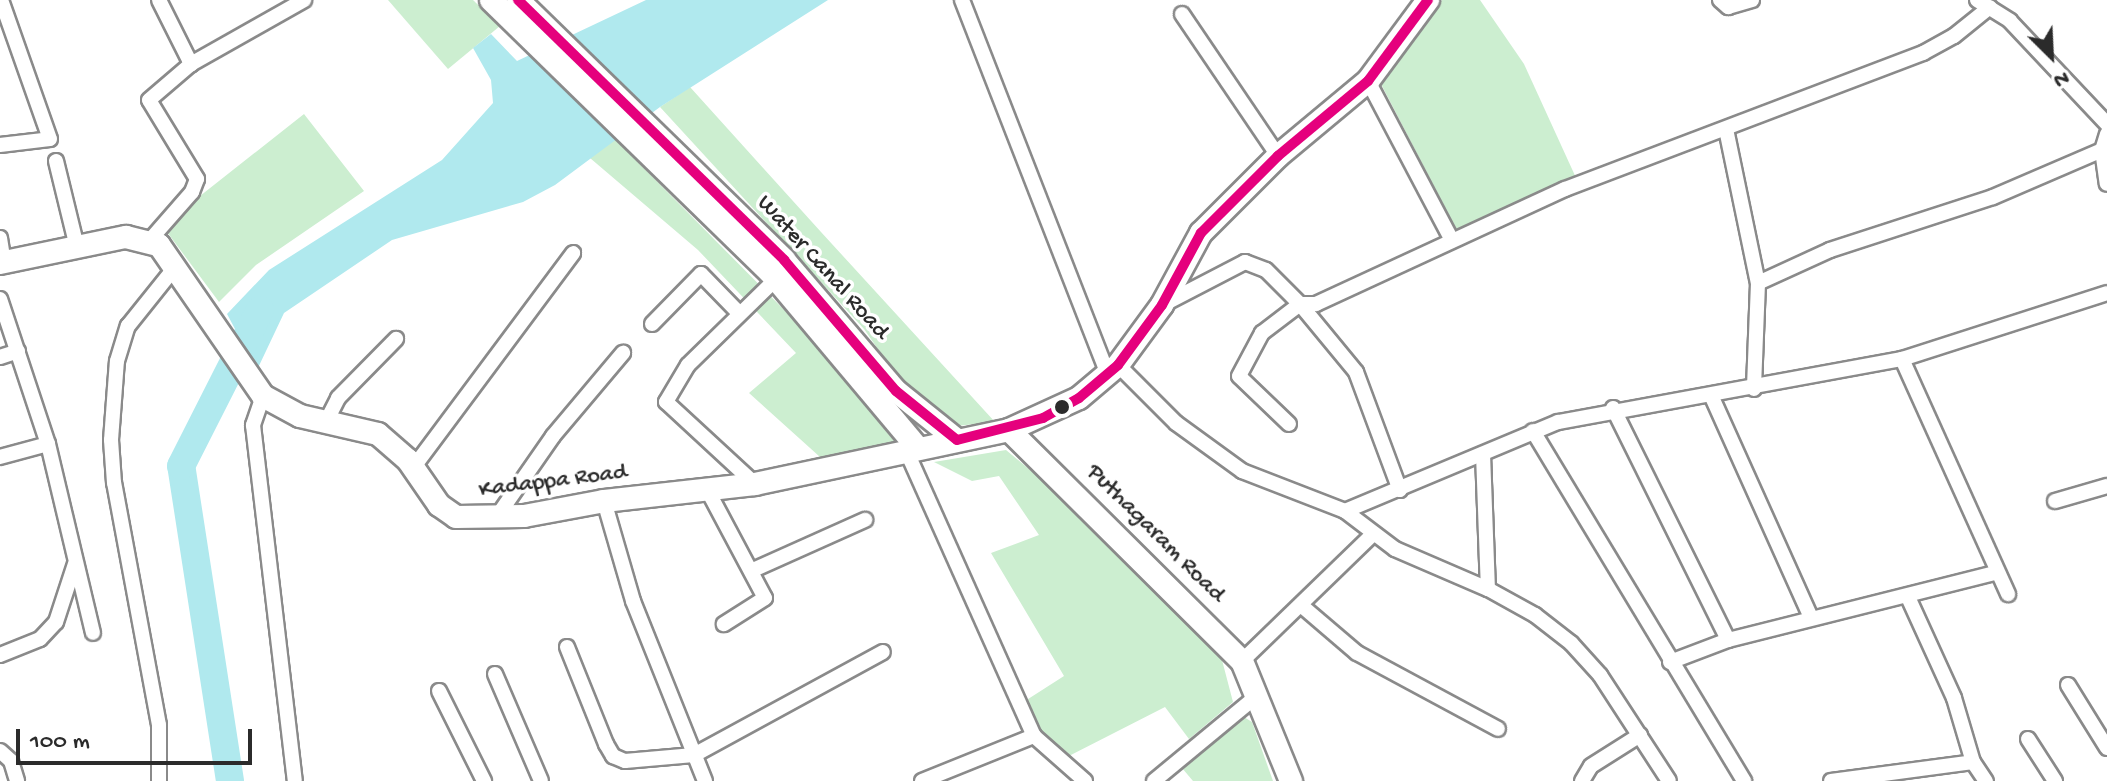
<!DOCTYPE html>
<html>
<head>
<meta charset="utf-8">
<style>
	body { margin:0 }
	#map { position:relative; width:2107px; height:781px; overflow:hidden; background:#fff; font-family:"Gochi Hand",sans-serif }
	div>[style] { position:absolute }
	.green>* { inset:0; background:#cceed0 }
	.water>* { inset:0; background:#b0e9ee }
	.river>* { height:28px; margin:-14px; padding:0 14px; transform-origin:14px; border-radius:14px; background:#b0e9ee }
	.roads { filter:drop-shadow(2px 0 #8a8a8a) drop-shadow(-2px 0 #8a8a8a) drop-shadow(0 2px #8a8a8a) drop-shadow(0 -2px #8a8a8a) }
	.street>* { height:14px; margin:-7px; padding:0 7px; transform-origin:7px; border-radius:7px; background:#fff }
	.secondary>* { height:22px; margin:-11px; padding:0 11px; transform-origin:11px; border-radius:11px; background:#fff }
	.bus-1>* { height:10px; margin:-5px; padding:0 5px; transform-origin:5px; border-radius:5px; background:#e5007d }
	.dots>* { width:22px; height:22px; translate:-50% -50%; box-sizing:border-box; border:4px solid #fff; border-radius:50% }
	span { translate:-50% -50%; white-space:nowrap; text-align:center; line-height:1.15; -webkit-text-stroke:7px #fff; paint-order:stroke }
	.street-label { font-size:24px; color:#2b2b2b }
	.north { position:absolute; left:2011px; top:16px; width:80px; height:80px; -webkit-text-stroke:6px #fff; paint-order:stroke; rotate:156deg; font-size:22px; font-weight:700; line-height:32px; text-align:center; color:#2b2b2b }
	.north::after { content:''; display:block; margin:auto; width:28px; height:36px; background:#2b2b2b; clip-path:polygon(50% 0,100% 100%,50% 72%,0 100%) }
	.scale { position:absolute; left:16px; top:729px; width:236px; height:36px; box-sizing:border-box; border:4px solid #2b2b2b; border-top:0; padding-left:10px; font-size:24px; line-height:28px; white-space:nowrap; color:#2b2b2b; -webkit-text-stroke:6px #fff; paint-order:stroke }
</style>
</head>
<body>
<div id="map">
	<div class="green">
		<i style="clip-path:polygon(388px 0,473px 0,500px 26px,448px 69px)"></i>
		<i style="clip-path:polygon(1442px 0,1480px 0,1524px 64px,1577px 180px,1456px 229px,1381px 84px)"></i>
		<i style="clip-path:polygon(690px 87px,821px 232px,995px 422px,956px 426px,928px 409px,891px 368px,864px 329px,660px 107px)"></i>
		<i style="clip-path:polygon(304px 114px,364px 191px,256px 265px,219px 302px,167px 232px,200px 196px)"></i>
		<i style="clip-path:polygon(615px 139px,810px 336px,895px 442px,820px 457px,749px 393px,796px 353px,698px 250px,590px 158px)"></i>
		<i style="clip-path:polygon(1006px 450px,1048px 485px,1222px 660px,1233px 702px,1189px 739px,1165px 707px,1063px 759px,1048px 747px,1025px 701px,1064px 676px,991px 553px,1039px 535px,999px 476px,972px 481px,934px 462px)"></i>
		<i style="clip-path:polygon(1244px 717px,1252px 722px,1273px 781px,1193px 781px,1182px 768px)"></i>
	</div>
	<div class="water">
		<i style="clip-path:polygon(646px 0,828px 0,660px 107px,555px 185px,523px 202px,392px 240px,284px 313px,257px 370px,227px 314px,269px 270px,442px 160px,493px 103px,491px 80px,473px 48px,491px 34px,517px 61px)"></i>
	</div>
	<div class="river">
		<i style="left:230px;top:781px;width:319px;rotate:-98.8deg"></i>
		<i style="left:181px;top:466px;width:175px;rotate:-63.1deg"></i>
	</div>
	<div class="roads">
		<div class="street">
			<i style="left:159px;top:0;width:72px;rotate:63.4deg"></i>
			<i style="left:962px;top:0;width:401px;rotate:68.7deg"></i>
			<i style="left:1720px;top:0;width:11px;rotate:41deg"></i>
			<i style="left:1728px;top:7px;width:25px;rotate:-16deg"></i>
			<i style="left:1977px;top:0;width:39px;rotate:32deg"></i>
			<i style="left:2010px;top:21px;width:141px;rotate:46.7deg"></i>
			<i style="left:1182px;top:14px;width:171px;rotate:55.9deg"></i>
			<i style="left:1368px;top:81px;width:180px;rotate:62.2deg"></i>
			<i style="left:1726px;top:129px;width:157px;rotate:78.3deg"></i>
			<i style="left:1758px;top:283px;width:106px;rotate:92.2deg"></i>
			<i style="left:2107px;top:134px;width:17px;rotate:107deg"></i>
			<i style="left:2102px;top:150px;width:34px;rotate:82deg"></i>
			<i style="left:0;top:145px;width:50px;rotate:-6.8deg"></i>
			<i style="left:50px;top:139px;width:147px;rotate:-109.4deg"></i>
			<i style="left:56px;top:161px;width:89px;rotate:76.3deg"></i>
			<i style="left:0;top:238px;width:24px;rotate:81deg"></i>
			<i style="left:150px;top:240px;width:64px;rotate:-48.8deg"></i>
			<i style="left:192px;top:192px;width:14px;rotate:-69deg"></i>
			<i style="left:197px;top:179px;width:92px;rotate:-121.3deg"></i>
			<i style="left:149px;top:100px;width:55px;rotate:-40.6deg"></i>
			<i style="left:191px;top:64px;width:130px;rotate:-29.5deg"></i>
			<i style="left:1758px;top:283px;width:79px;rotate:-24.6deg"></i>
			<i style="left:1830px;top:250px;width:171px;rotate:-18deg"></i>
			<i style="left:1993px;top:197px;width:119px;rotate:-23.3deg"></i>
			<i style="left:0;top:299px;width:153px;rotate:71.7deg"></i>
			<i style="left:48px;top:444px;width:50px;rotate:164.8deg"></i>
			<i style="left:1166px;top:303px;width:89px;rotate:-27.4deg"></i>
			<i style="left:1245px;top:262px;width:22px;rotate:21deg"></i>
			<i style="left:1266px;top:270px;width:48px;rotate:45deg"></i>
			<i style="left:1300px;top:304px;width:16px"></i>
			<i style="left:1316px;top:304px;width:274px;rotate:-24.8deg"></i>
			<i style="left:1565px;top:189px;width:383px;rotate:-20.8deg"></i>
			<i style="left:1923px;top:53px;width:35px;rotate:-29deg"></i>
			<i style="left:1954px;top:36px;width:46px;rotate:-38.9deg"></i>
			<i style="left:652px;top:324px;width:70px;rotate:-45.6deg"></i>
			<i style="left:701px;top:274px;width:53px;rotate:45.8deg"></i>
			<i style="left:0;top:357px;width:19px;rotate:-18deg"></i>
			<i style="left:1902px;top:359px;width:258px;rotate:65.7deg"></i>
			<i style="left:1118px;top:365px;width:82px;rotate:45deg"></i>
			<i style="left:1176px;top:423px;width:82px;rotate:36deg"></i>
			<i style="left:1242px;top:471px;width:110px;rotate:21.2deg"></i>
			<i style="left:1345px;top:511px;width:231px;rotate:-22.7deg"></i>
			<i style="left:1558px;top:422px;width:350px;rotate:-10.4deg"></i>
			<i style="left:1902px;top:359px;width:215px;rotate:-17.8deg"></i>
			<i style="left:1711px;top:395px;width:244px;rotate:65.8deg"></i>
			<i style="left:263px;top:396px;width:31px;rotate:109deg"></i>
			<i style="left:253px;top:425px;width:358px;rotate:83.3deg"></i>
			<i style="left:1613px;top:408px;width:259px;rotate:63.6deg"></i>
			<i style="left:1728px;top:640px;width:278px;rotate:-14.1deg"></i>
			<i style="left:326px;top:422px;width:27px;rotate:-63deg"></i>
			<i style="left:338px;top:398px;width:83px;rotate:-45.5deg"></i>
			<i style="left:1289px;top:424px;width:69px;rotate:-136.2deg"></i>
			<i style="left:1239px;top:376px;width:49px;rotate:-61.9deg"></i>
			<i style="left:1262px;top:333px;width:48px;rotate:-37.3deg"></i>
			<i style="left:1300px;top:304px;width:88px;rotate:50.5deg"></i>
			<i style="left:1356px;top:372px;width:126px;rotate:69.6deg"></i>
			<i style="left:1533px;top:431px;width:409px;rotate:58.9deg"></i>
			<i style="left:48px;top:444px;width:194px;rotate:76.6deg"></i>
			<i style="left:906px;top:450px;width:313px;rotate:65.9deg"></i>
			<i style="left:1034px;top:736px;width:68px;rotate:41.4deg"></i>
			<i style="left:1483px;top:454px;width:135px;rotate:87.9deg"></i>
			<i style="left:413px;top:468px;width:268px;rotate:-53.3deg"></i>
			<i style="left:755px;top:484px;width:121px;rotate:-137.3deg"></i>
			<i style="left:666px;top:402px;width:43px;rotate:-59.3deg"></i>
			<i style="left:688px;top:365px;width:123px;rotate:-44.3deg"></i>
			<i style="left:708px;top:491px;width:121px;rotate:62deg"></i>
			<i style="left:765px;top:598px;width:49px;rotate:147.6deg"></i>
			<i style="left:604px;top:501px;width:104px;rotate:73.8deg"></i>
			<i style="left:633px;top:601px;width:194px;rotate:68.2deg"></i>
			<i style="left:2055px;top:501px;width:54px;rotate:-16.1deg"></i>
			<i style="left:1345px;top:511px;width:63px;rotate:37.2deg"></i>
			<i style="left:1395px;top:549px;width:101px;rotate:23.3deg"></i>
			<i style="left:1488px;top:589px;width:54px;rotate:29deg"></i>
			<i style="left:1535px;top:615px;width:46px;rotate:37.9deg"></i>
			<i style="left:1571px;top:643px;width:43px;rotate:47.8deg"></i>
			<i style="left:1600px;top:675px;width:126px;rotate:56.9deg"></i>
			<i style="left:496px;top:518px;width:100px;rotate:-55.2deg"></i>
			<i style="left:553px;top:436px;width:109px;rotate:-49.9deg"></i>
			<i style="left:753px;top:570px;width:123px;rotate:-24.1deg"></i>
			<i style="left:1908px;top:597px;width:111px;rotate:65.5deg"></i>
			<i style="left:1954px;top:698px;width:67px;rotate:73.5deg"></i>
			<i style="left:1973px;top:762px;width:23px;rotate:56deg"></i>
			<i style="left:1302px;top:606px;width:72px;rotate:40.5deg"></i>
			<i style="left:1357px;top:653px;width:160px;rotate:28.3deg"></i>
			<i style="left:567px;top:647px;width:105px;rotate:68.1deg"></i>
			<i style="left:606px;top:744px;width:14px;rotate:60deg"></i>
			<i style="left:613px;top:756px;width:13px;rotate:23deg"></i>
			<i style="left:625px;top:761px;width:69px;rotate:-5deg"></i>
			<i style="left:694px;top:755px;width:215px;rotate:-28.6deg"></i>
			<i style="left:0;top:655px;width:43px;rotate:-21.8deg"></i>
			<i style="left:40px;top:639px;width:23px;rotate:-47deg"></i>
			<i style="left:56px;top:622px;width:61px;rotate:-71.9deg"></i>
			<i style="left:1242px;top:661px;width:182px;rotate:-44.1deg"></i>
			<i style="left:1670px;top:662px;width:62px;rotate:-20.8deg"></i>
			<i style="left:495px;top:674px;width:116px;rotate:66.7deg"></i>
			<i style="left:2068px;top:685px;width:74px;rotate:58.2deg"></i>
			<i style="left:439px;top:691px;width:101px;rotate:63.4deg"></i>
			<i style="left:2028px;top:739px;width:50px;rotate:57.3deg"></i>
			<i style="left:0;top:751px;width:15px;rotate:42deg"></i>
			<i style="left:11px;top:761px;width:21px;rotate:73deg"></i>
			<i style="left:159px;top:781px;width:56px;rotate:-90deg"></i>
			<i style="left:159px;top:725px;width:246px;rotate:-100.5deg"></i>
			<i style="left:114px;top:483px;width:43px;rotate:-94deg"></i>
			<i style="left:111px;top:440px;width:79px;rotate:-85.7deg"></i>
			<i style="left:117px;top:361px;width:37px;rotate:-73deg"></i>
			<i style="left:128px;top:326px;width:77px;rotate:-51.3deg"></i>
			<i style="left:922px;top:781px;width:121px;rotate:-21.9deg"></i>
			<i style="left:1154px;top:781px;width:136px;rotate:-39.6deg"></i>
			<i style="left:1582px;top:781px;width:17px;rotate:-59deg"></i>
			<i style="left:1591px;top:766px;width:58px;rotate:-32.3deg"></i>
			<i style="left:1831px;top:781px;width:143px;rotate:-7.6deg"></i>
		</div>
		<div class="secondary">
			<i style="left:491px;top:0;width:391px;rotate:44.3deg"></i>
			<i style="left:771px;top:273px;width:229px;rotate:50deg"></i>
			<i style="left:518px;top:0;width:372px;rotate:44.3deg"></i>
			<i style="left:784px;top:260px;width:172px;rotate:49.5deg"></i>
			<i style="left:896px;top:391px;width:78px;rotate:38.8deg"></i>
			<i style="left:0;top:263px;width:129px;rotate:-11.7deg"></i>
			<i style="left:126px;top:237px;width:34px;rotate:14deg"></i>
			<i style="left:159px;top:245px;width:183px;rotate:55.4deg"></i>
			<i style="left:263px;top:396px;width:42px;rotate:28.4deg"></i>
			<i style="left:300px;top:416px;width:80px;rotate:13deg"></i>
			<i style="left:378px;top:434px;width:40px;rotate:41deg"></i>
			<i style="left:408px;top:460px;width:55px;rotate:55.4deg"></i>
			<i style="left:439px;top:505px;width:21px;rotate:35deg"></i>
			<i style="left:456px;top:517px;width:68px;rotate:-0.8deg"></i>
			<i style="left:524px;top:516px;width:81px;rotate:-10.6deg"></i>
			<i style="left:604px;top:501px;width:152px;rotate:-6.4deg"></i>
			<i style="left:755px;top:484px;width:260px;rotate:-12deg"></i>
			<i style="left:1009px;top:430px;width:77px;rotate:-24.6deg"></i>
			<i style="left:1079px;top:398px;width:51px;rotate:-40.2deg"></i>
			<i style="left:1118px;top:365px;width:74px;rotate:-53.7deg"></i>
			<i style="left:1162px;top:305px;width:82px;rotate:-61.6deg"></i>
			<i style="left:1201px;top:233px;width:109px;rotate:-45deg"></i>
			<i style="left:1278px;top:156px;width:117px;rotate:-39.8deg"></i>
			<i style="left:1368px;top:81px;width:101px;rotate:-53.5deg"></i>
			<i style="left:1009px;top:430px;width:328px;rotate:44.8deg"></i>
			<i style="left:1242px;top:661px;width:130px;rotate:67.8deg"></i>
		</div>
	</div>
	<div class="bus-1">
		<i style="left:518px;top:0;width:372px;rotate:44.3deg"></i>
		<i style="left:784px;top:260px;width:172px;rotate:49.5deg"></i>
		<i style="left:896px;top:391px;width:78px;rotate:38.8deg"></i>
		<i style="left:957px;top:440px;width:89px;rotate:-14.3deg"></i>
		<i style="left:1043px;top:418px;width:41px;rotate:-29.1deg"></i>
		<i style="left:1079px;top:398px;width:51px;rotate:-40.2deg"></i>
		<i style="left:1118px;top:365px;width:74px;rotate:-53.7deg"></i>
		<i style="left:1162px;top:305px;width:82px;rotate:-61.6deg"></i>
		<i style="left:1201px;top:233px;width:109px;rotate:-45deg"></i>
		<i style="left:1278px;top:156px;width:117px;rotate:-39.8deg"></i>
		<i style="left:1368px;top:81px;width:101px;rotate:-53.5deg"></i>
	</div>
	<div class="dots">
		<i style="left:1062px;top:407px;background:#2b2b2b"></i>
	</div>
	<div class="street-label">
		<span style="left:822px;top:268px;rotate:48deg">Water Canal Road</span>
		<span style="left:553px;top:482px;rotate:-7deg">Kadappa Road</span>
		<span style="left:1155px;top:534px;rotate:45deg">Puthagaram Road</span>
	</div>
	<div class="north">N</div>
	<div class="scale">100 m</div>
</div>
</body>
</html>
